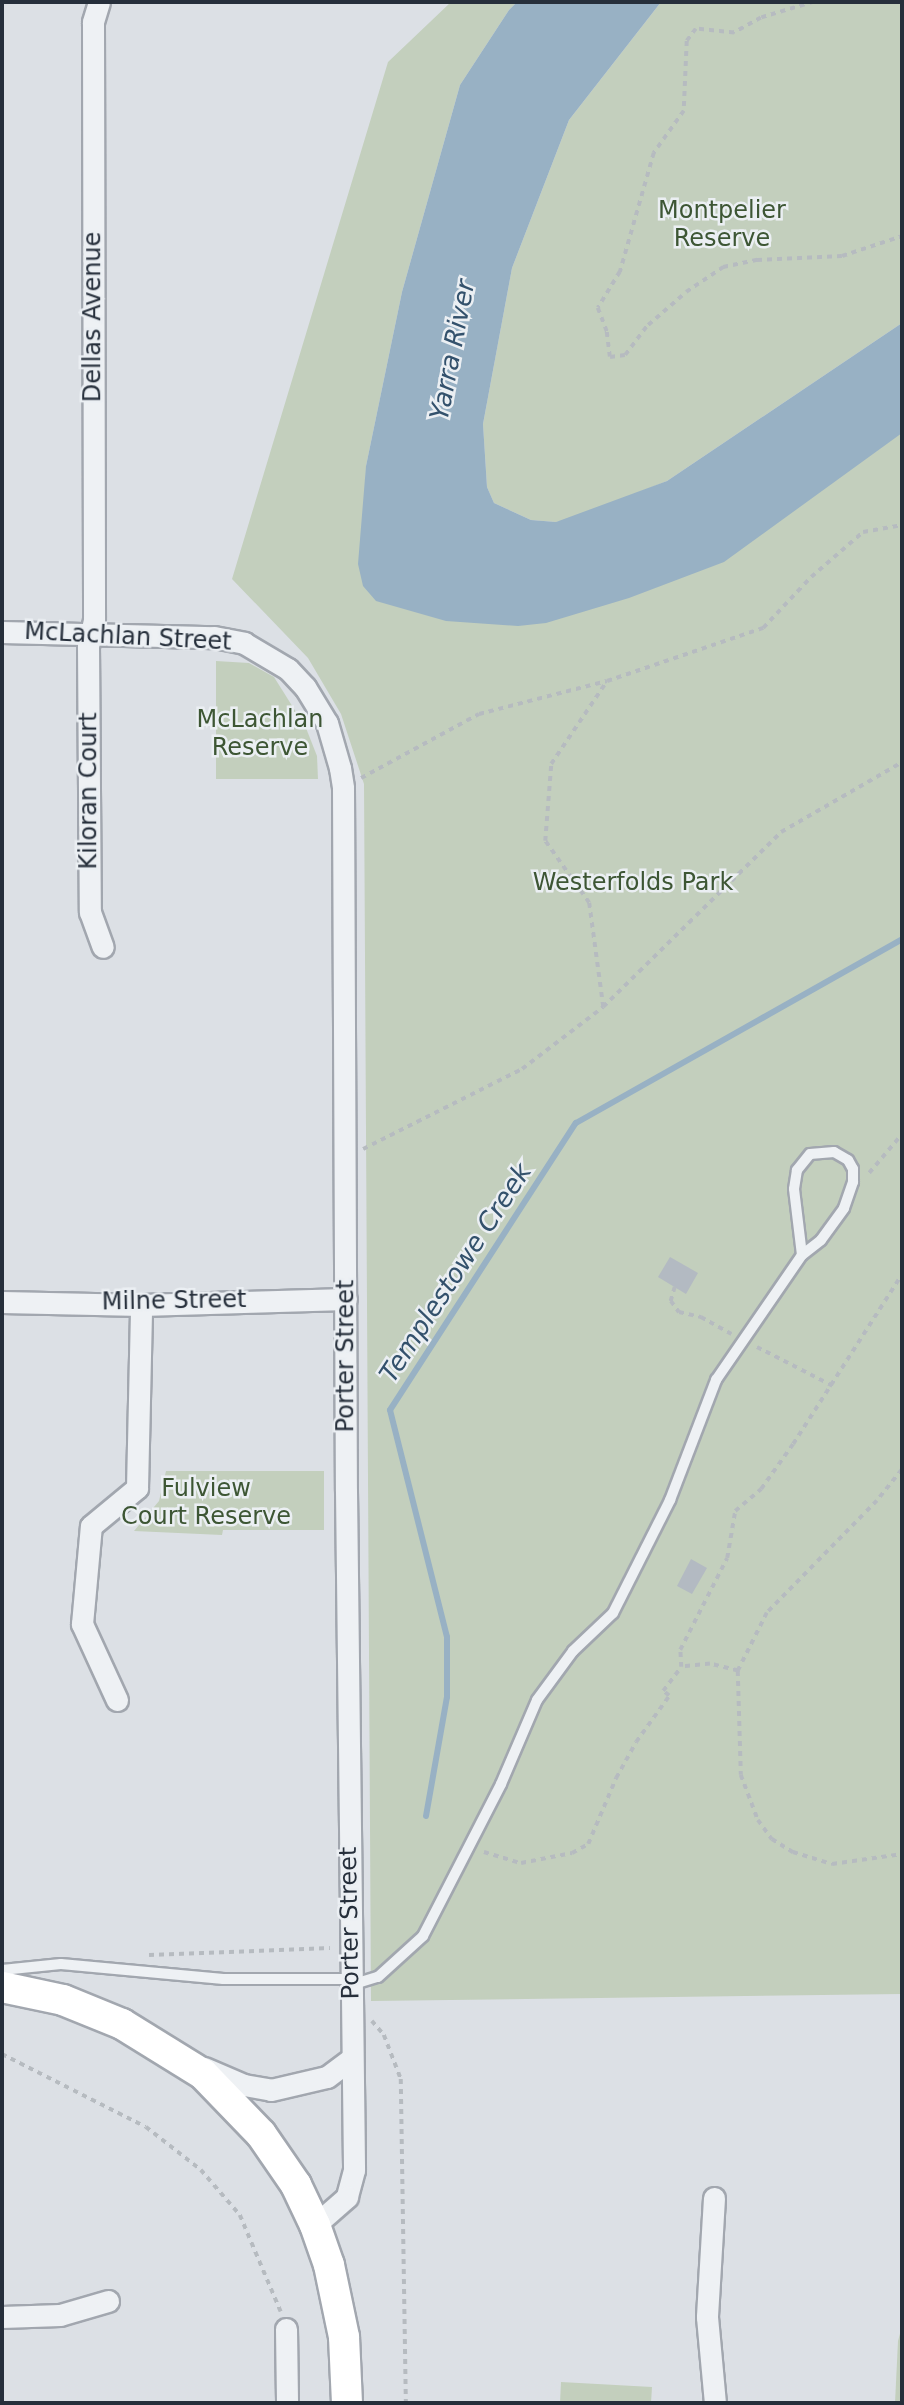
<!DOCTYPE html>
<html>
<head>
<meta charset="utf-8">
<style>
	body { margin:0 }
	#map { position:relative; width:904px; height:2405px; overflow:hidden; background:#dce0e5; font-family:"DejaVu Sans",sans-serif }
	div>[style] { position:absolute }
	.green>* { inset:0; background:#c3cfbd }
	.water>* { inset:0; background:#98b1c4 }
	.stream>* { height:6px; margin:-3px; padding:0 3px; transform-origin:3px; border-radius:3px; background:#98b1c4 }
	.building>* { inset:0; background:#b3bac2 }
	.path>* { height:3.5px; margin-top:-1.75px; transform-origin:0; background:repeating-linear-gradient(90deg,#b6bbc0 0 5px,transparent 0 10px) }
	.roads { filter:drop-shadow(2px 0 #a2a7af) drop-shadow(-2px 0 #a2a7af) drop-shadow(0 2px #a2a7af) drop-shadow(0 -2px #a2a7af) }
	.service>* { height:10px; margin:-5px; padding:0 5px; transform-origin:5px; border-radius:5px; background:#eef1f4 }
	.minor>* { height:21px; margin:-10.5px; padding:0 10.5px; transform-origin:10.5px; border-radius:10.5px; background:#eef1f4 }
	.secondary>* { height:30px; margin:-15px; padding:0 15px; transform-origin:15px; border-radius:15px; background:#fff }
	span { translate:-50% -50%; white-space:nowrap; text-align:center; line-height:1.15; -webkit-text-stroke:5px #ebeff3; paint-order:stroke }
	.park-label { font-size:24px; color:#3d5634 }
	.street-label { font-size:24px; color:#262f3b }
	.water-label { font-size:26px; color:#33516c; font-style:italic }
	.frame { position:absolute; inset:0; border:4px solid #262f3b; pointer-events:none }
</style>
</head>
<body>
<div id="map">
	<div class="green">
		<i style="clip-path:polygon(451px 2px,517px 2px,509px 10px,460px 85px,402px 292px,366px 466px,363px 586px,902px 419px,902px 1994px,371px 2001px,364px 784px,341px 714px,308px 658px,232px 579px,388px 62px)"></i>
		<i style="clip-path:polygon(661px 2px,902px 2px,902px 323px,667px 481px,572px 519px,556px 522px,531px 520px,494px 503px,487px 487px,483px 424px,512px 268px,569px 120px)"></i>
		<i style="clip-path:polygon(216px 661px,249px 663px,274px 677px,306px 728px,317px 756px,318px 779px,216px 779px)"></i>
		<i style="clip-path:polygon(166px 1471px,324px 1471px,324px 1530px,223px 1530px,222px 1535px,134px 1531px,159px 1501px)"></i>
		<i style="clip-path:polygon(902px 2326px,902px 2403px,895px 2403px,898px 2341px)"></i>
		<i style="clip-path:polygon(561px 2382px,652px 2387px,651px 2403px,560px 2403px)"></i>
	</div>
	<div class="water">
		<i style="clip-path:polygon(517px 2px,661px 2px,569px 120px,512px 268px,483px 424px,487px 487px,494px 503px,531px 520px,556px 522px,667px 481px,902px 323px,902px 433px,724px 562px,629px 598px,546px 623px,518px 626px,446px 621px,376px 601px,363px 586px,358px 564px,366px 466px,402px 292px,460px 85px,509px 10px)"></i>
	</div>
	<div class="stream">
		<i style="left:426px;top:1816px;width:121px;rotate:-80deg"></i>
		<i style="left:447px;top:1697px;width:60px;rotate:-90deg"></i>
		<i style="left:447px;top:1637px;width:234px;rotate:-104.1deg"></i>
		<i style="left:390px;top:1410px;width:342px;rotate:-57.1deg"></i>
		<i style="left:576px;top:1123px;width:374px;rotate:-29.4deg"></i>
	</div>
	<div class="building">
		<i style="clip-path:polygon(670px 1257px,698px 1273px,686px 1294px,658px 1277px)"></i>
		<i style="clip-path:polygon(691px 1559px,707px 1568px,692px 1594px,677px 1586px)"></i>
	</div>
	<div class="path">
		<i style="left:814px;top:2px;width:55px;rotate:163.2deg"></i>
		<i style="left:761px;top:18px;width:31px;rotate:151deg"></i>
		<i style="left:734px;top:33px;width:38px;rotate:-174deg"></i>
		<i style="left:696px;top:29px;width:15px;rotate:127deg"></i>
		<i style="left:687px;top:41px;width:70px;rotate:92.5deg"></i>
		<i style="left:684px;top:111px;width:52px;rotate:125.5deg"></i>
		<i style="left:654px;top:153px;width:124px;rotate:105.9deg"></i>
		<i style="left:620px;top:272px;width:42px;rotate:121.4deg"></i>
		<i style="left:598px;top:308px;width:26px;rotate:69deg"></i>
		<i style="left:607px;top:332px;width:25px;rotate:83deg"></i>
		<i style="left:610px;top:357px;width:15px;rotate:-8deg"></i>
		<i style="left:625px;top:355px;width:38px;rotate:-53deg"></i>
		<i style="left:648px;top:325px;width:50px;rotate:-41deg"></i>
		<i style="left:686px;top:292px;width:45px;rotate:-34deg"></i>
		<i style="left:723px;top:267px;width:35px;rotate:-12deg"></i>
		<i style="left:757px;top:260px;width:85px;rotate:-2.7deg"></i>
		<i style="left:842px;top:256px;width:63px;rotate:-18.4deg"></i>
		<i style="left:361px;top:778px;width:134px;rotate:-28.5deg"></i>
		<i style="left:479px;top:714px;width:132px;rotate:-14.5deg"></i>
		<i style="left:607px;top:681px;width:165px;rotate:-18.8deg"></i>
		<i style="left:763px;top:628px;width:70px;rotate:-46.7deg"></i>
		<i style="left:811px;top:577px;width:69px;rotate:-40.9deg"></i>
		<i style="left:863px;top:532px;width:40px;rotate:-10deg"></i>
		<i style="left:603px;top:1007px;width:105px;rotate:-97.7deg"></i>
		<i style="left:589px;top:903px;width:76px;rotate:-125.4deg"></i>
		<i style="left:545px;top:841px;width:77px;rotate:-85.5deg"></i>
		<i style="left:551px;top:764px;width:100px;rotate:-56deg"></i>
		<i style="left:363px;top:1149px;width:178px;rotate:-26.7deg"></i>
		<i style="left:522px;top:1069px;width:102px;rotate:-37.4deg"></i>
		<i style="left:603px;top:1007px;width:250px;rotate:-44.5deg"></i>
		<i style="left:781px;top:832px;width:140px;rotate:-30deg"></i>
		<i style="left:869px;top:1173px;width:51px;rotate:-49.8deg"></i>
		<i style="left:675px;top:1287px;width:15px;rotate:106deg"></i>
		<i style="left:671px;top:1301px;width:14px;rotate:54deg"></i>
		<i style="left:679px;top:1312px;width:23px;rotate:13deg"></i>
		<i style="left:701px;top:1317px;width:35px;rotate:29deg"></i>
		<i style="left:757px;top:1347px;width:85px;rotate:27.2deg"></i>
		<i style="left:902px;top:1470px;width:40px;rotate:129deg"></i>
		<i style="left:877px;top:1501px;width:157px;rotate:134.5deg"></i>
		<i style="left:767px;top:1613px;width:65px;rotate:116.6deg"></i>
		<i style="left:738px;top:1671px;width:104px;rotate:88.3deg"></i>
		<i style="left:741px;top:1775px;width:48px;rotate:69.3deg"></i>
		<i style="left:758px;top:1820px;width:24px;rotate:54deg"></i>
		<i style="left:772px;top:1839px;width:25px;rotate:32deg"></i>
		<i style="left:793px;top:1852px;width:41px;rotate:17.1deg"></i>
		<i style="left:832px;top:1864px;width:71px;rotate:-8.1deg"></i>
		<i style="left:738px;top:1671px;width:29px;rotate:-166deg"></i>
		<i style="left:710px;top:1664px;width:29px;rotate:174deg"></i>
		<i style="left:681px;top:1667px;width:17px;rotate:-93deg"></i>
		<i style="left:680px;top:1650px;width:103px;rotate:-62.9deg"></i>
		<i style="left:727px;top:1558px;width:48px;rotate:-80.3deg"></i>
		<i style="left:735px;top:1511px;width:34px;rotate:-40deg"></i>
		<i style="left:761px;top:1489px;width:55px;rotate:-54.6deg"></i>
		<i style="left:793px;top:1444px;width:202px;rotate:-57.3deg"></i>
		<i style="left:484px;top:1852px;width:39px;rotate:17deg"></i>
		<i style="left:521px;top:1863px;width:52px;rotate:-11.1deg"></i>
		<i style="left:572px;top:1853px;width:18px;rotate:-29deg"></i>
		<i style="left:588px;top:1844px;width:72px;rotate:-67deg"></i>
		<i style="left:616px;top:1778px;width:41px;rotate:-60.9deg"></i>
		<i style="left:636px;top:1742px;width:57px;rotate:-54.3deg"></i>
		<i style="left:669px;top:1696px;width:8px;rotate:-140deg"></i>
		<i style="left:663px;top:1691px;width:30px;rotate:-53deg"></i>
		<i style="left:149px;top:1955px;width:181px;rotate:-2.2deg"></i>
		<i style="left:372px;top:2021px;width:18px;rotate:49deg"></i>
		<i style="left:384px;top:2035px;width:47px;rotate:68.9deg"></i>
		<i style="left:401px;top:2079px;width:324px;rotate:89.1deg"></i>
		<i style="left:2px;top:2054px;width:161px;rotate:26.9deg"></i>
		<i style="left:146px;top:2127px;width:70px;rotate:38deg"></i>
		<i style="left:201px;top:2170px;width:60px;rotate:49.1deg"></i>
		<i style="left:240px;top:2215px;width:105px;rotate:67.1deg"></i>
	</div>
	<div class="roads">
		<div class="service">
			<i style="left:2px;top:1970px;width:59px;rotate:-5.8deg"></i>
			<i style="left:61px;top:1964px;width:163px;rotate:5.3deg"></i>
			<i style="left:223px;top:1979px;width:128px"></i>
			<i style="left:351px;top:1985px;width:28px;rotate:-17deg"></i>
			<i style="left:378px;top:1977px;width:61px;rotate:-42.3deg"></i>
			<i style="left:423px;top:1936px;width:171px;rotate:-62.8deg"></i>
			<i style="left:501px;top:1784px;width:91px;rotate:-66.8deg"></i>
			<i style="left:537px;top:1700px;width:61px;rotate:-53.7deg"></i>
			<i style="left:573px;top:1651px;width:55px;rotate:-43.5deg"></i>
			<i style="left:613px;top:1613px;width:127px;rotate:-63.2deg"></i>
			<i style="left:670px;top:1500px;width:129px;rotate:-69deg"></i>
			<i style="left:716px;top:1380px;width:152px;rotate:-55.5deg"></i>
			<i style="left:802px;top:1255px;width:24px;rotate:-38deg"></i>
			<i style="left:821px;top:1240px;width:39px;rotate:-54deg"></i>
			<i style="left:844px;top:1208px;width:28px;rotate:-71deg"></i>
			<i style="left:853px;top:1182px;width:13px;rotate:-90deg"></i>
			<i style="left:853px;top:1169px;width:10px;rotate:-119deg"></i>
			<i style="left:848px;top:1160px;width:16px;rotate:-150deg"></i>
			<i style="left:834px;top:1152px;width:24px;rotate:175deg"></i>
			<i style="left:810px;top:1154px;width:21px;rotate:129deg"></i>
			<i style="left:797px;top:1170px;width:19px;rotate:99deg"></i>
			<i style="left:794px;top:1189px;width:66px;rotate:83.1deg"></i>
		</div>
		<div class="minor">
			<i style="left:99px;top:2px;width:21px;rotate:107deg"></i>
			<i style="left:93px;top:22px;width:598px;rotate:89.9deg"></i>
			<i style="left:94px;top:620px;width:27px;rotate:103deg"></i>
			<i style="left:88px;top:646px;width:266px;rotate:89.6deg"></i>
			<i style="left:90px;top:912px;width:37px;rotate:70deg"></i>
			<i style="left:2px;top:632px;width:212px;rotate:1.4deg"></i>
			<i style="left:214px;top:637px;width:31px;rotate:11deg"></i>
			<i style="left:244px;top:643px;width:51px;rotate:30.6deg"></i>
			<i style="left:288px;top:669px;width:25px;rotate:47deg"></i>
			<i style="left:305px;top:687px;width:42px;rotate:58.6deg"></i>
			<i style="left:327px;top:723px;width:47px;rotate:73.9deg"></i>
			<i style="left:340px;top:768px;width:20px;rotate:81deg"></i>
			<i style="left:343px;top:788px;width:703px;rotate:89.76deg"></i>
			<i style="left:346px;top:1491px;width:679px;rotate:89.32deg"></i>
			<i style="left:354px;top:2170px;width:28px;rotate:105deg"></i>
			<i style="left:347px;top:2197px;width:43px;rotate:138.8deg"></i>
			<i style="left:2px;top:1302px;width:139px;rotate:1.2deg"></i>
			<i style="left:141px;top:1305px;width:205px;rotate:-1.7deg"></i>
			<i style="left:117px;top:1700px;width:84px;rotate:-114.7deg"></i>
			<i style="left:82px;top:1624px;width:98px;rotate:-84.8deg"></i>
			<i style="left:91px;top:1526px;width:60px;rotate:-39.6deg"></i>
			<i style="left:137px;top:1488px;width:183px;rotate:-88.7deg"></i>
			<i style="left:204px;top:2068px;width:43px;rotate:23deg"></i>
			<i style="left:244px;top:2085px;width:27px;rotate:10deg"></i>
			<i style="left:271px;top:2090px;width:57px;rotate:-13.1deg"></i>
			<i style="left:327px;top:2077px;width:31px;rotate:-37deg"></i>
			<i style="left:714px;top:2198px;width:119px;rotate:93.4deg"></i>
			<i style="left:707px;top:2317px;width:86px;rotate:84.7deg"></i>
			<i style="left:2px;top:2317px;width:58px;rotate:-2deg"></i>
			<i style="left:60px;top:2315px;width:50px;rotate:-16.3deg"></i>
			<i style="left:286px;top:2329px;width:74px;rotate:89.2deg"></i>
		</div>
		<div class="secondary">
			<i style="left:2px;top:1987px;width:62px;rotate:12deg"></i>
			<i style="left:63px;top:2000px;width:64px;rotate:22.1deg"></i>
			<i style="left:122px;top:2024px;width:95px;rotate:31.7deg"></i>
			<i style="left:203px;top:2074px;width:83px;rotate:46deg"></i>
			<i style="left:261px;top:2134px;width:62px;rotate:55.5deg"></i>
			<i style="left:296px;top:2185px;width:44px;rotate:64.6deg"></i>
			<i style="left:315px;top:2225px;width:42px;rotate:70.7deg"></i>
			<i style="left:329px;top:2265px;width:74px;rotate:78.2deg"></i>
			<i style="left:344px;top:2337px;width:66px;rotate:87.4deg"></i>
		</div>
	</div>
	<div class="park-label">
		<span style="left:722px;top:225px">Montpelier<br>Reserve</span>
		<span style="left:260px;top:734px">McLachlan<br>Reserve</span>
		<span style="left:633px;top:883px">Westerfolds Park</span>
		<span style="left:206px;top:1503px">Fulview<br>Court Reserve</span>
	</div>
	<div class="street-label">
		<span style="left:93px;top:317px;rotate:-90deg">Dellas Avenue</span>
		<span style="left:128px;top:637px;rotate:3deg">McLachlan Street</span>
		<span style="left:89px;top:791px;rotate:-90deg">Kiloran Court</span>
		<span style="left:174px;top:1301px;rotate:-1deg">Milne Street</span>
		<span style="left:346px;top:1356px;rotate:-90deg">Porter Street</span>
		<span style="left:350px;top:1923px;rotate:-91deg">Porter Street</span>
	</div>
	<div class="water-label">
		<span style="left:453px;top:350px;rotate:-79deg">Yarra River</span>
		<span style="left:456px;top:1273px;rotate:-57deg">Templestowe Creek</span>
	</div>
	<div class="frame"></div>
</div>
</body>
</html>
